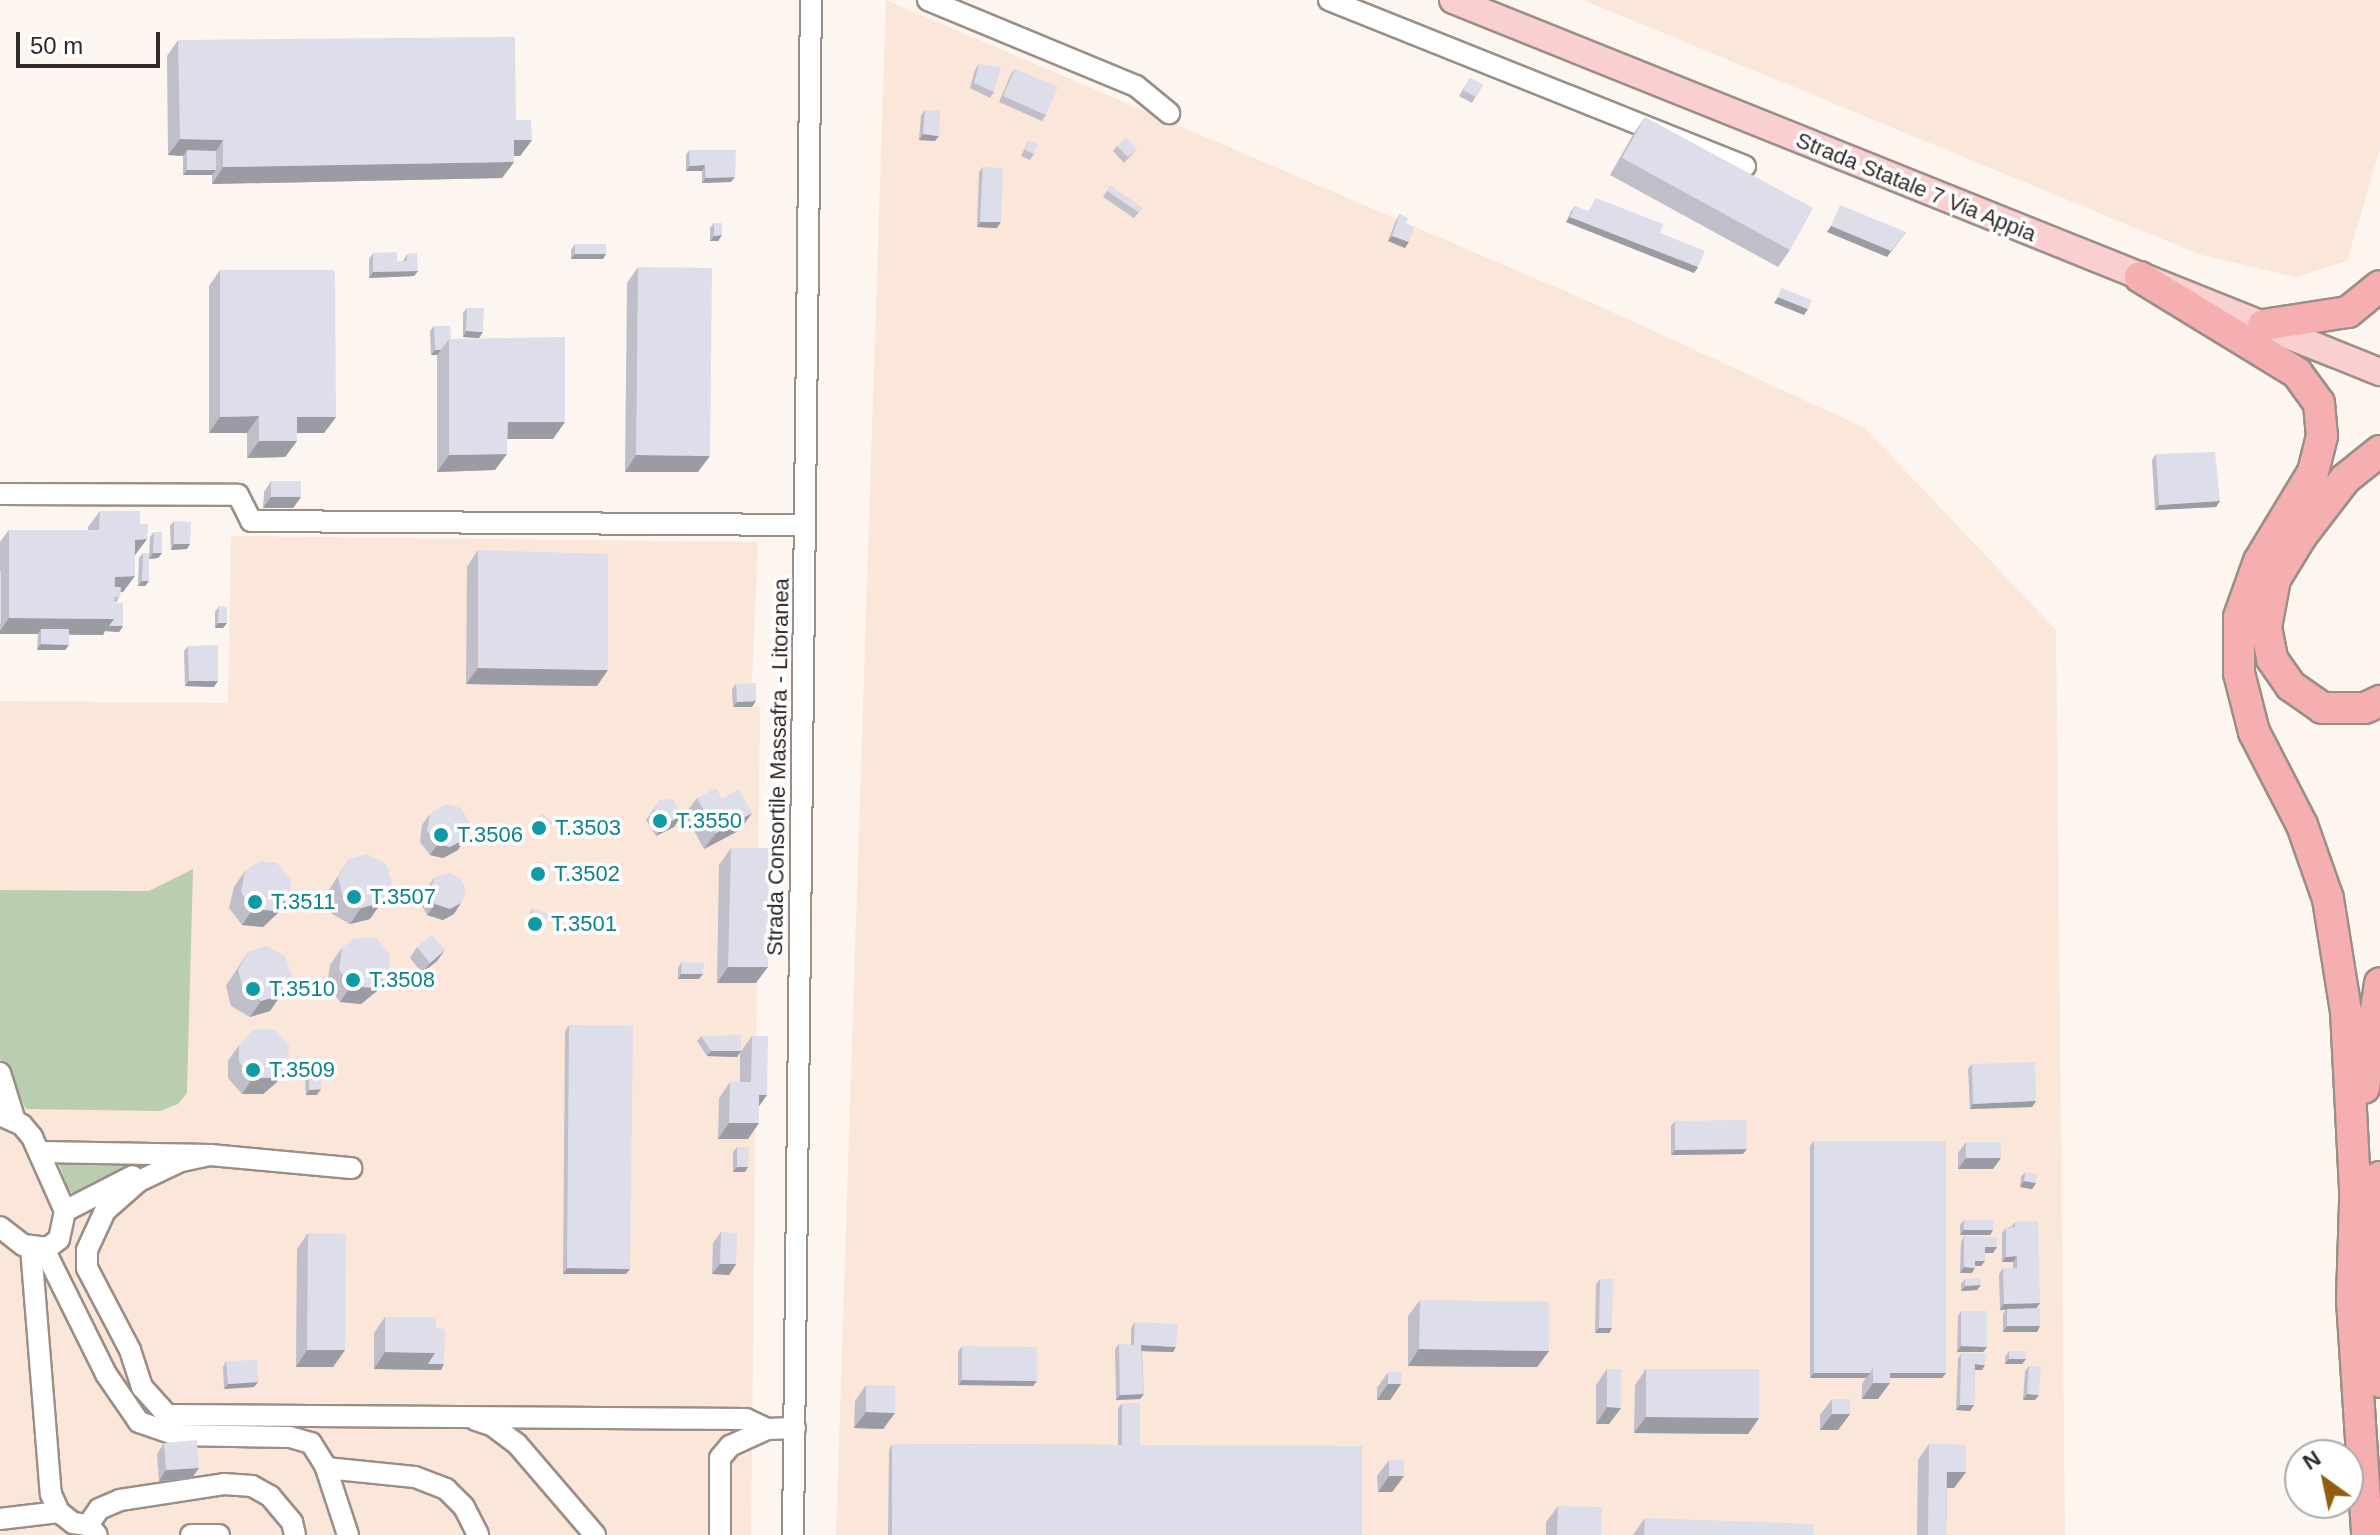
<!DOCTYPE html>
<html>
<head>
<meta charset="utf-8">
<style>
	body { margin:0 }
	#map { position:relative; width:2380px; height:1535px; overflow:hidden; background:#fdf5f0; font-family:Arial,sans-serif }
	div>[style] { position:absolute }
	.built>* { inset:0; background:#fbe6da }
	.green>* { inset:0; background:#b9ceae }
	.roads { filter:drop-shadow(2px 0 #9b8e86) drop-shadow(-2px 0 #9b8e86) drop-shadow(0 2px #9b8e86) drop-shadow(0 -2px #9b8e86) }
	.minor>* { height:20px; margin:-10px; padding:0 10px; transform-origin:10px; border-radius:10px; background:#fff }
	.major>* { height:26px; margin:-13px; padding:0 13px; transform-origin:13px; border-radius:13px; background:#facfd0 }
	.highway>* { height:30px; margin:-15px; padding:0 15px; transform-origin:15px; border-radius:15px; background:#f6afb0 }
	.wall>* { inset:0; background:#bfbec9 }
	.shaded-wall>* { inset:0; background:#9b9ba4 }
	.building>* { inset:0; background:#deddea }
	.dots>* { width:22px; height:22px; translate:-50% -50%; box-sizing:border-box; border:4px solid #fff; border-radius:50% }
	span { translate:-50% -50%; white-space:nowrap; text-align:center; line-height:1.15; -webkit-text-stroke:7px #fff; paint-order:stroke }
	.street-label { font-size:22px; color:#302b28 }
	.culture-label { font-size:22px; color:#0d838f }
	.left { translate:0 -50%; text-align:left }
	.north { position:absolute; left:2284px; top:1439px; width:80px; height:80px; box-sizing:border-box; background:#fff; border:2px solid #acaaa9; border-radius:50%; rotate:327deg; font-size:22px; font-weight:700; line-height:32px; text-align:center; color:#302b28 }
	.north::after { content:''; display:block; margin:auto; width:28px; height:36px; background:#925e11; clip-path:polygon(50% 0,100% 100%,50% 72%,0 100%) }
	.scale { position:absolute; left:16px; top:32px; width:144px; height:36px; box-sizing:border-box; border:4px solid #302b28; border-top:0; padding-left:10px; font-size:24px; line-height:28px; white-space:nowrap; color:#302b28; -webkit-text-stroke:6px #fff; paint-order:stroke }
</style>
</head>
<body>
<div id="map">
	<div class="built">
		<i style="clip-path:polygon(886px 0,1588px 301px,1865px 428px,2056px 630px,2065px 1535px,836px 1535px)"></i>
		<i style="clip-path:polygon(1583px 0,2380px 0,2380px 149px,2347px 261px,2296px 277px,2201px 255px)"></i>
		<i style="clip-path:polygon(231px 536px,758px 542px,751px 706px,760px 707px,751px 1535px,0 1535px,0 701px,228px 703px)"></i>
	</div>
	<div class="green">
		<i style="clip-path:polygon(193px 869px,187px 1093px,178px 1104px,160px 1111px,26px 1109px,0 1059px,0 890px,149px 891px)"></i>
		<i style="clip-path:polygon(58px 1161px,137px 1164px,79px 1196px,69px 1191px)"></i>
	</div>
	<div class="roads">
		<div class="minor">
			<i style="left:928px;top:0;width:225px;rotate:22.5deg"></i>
			<i style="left:1136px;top:86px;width:43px;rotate:39.3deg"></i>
			<i style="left:1329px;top:0;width:448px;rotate:21.8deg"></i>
			<i style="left:0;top:494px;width:238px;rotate:0.2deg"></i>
			<i style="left:238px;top:495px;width:29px;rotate:63deg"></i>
			<i style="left:251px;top:521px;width:553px;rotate:0.41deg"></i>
			<i style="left:0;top:1073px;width:50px;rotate:72.6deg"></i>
			<i style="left:0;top:1115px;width:24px;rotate:24deg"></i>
			<i style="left:22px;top:1125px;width:16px;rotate:50deg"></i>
			<i style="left:32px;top:1137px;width:81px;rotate:66deg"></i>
			<i style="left:65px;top:1211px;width:29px;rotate:102deg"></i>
			<i style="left:59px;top:1239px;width:14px;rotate:141deg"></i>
			<i style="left:48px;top:1248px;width:25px;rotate:-173deg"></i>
			<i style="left:23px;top:1245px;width:29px;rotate:-142deg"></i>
			<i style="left:41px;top:1152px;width:169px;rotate:1deg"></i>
			<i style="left:210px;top:1155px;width:142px;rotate:5.3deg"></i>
			<i style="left:210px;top:1155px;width:30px;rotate:168deg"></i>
			<i style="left:181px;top:1161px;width:47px;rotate:154.5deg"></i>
			<i style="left:139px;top:1181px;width:45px;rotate:138.6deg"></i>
			<i style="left:105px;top:1211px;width:43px;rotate:114.8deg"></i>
			<i style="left:87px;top:1250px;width:18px;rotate:90deg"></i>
			<i style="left:87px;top:1268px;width:93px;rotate:62.3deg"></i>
			<i style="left:130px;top:1350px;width:39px;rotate:72deg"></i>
			<i style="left:142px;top:1387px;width:38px;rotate:48deg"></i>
			<i style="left:167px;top:1415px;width:579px;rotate:0.4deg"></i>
			<i style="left:746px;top:1419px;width:23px;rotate:25deg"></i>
			<i style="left:767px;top:1429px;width:28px;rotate:-2deg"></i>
			<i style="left:65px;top:1211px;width:76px;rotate:-27.2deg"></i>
			<i style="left:31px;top:1248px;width:247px;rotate:85.4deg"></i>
			<i style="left:51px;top:1494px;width:20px;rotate:66deg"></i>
			<i style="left:59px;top:1512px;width:18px;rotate:38deg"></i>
			<i style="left:73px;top:1523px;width:15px;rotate:8deg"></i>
			<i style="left:88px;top:1525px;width:13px;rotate:48deg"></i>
			<i style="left:44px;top:1249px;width:140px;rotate:63.6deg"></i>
			<i style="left:106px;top:1374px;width:58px;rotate:55.5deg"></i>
			<i style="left:139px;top:1422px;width:40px;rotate:18.9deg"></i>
			<i style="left:177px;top:1435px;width:113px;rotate:1deg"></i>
			<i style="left:290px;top:1437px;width:22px;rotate:16deg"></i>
			<i style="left:311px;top:1443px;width:26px;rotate:58deg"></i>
			<i style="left:325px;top:1465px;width:74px;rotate:71.8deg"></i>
			<i style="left:476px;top:1420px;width:18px;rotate:19deg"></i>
			<i style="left:493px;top:1426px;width:30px;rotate:37deg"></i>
			<i style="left:517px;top:1444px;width:120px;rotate:49.4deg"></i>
			<i style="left:326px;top:1468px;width:89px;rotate:5.8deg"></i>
			<i style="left:415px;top:1477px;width:33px;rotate:21deg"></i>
			<i style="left:446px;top:1489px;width:25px;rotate:45deg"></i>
			<i style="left:464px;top:1507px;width:31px;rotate:63deg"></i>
			<i style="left:0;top:1519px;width:59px;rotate:-6.8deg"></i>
			<i style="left:88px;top:1525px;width:19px;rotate:-55deg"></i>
			<i style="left:99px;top:1509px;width:23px;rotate:-23deg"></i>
			<i style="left:120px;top:1500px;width:105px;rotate:-8.7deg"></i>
			<i style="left:224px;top:1484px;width:28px;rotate:4deg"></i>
			<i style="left:252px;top:1486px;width:21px;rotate:29deg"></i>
			<i style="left:270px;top:1496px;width:34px;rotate:50deg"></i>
			<i style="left:292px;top:1522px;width:13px;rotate:77deg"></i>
			<i style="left:191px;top:1535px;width:28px"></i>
			<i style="left:720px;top:1535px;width:77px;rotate:-90deg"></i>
			<i style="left:720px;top:1458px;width:16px;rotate:-50deg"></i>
			<i style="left:730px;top:1446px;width:41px;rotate:-24.7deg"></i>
			<i style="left:793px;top:1535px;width:1535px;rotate:-89.33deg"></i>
		</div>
		<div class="major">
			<i style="left:1453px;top:0;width:999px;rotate:21.87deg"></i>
		</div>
		<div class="highway">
			<i style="left:2140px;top:277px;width:184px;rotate:31.4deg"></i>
			<i style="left:2297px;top:373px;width:37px;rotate:54deg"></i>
			<i style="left:2319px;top:403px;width:33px;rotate:85deg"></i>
			<i style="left:2322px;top:436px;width:37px;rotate:104deg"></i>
			<i style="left:2313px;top:472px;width:104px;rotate:121.2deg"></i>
			<i style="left:2259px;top:561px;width:59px;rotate:109.7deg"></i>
			<i style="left:2239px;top:617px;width:56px;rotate:90deg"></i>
			<i style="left:2239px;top:673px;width:61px;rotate:75.7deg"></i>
			<i style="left:2254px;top:732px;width:105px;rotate:62.7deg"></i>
			<i style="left:2302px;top:825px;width:78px;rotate:70.6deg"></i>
			<i style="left:2328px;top:899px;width:113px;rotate:80.9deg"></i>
			<i style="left:2346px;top:1011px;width:178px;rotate:87.1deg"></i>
			<i style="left:2263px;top:325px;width:86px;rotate:-8.7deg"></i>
			<i style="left:2348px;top:312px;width:41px;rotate:-39.1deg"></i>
			<i style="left:2380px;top:451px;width:45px;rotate:141.3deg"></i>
			<i style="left:2345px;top:479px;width:71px;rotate:127.5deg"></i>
			<i style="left:2302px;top:535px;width:52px;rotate:121.5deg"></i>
			<i style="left:2275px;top:579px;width:49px;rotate:100.6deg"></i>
			<i style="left:2266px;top:627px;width:33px;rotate:79deg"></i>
			<i style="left:2272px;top:659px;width:33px;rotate:55deg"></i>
			<i style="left:2291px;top:686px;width:38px;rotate:35deg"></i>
			<i style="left:2322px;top:708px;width:43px"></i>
			<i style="left:2365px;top:708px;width:17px;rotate:-25deg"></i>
			<i style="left:2364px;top:1088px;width:106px;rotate:-81.3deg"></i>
			<i style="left:2356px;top:1172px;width:128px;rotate:91.8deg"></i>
			<i style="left:2352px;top:1300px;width:235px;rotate:86.3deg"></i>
			<i style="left:2380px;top:1177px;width:205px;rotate:90deg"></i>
		</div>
	</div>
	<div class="wall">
		<i style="clip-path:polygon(178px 40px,516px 120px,532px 140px,520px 156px,514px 156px,514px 162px,502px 178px,212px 184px,212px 175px,183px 175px,183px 156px,168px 155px,167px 56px)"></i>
		<i style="clip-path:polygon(979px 64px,994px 92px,990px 98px,970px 88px,975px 70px)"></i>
		<i style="clip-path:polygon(1015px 69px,1046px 115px,1042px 121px,999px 102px,1011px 74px)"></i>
		<i style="clip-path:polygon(1470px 78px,1483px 85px,1472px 103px,1459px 96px)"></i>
		<i style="clip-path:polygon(925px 110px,935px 141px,919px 140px,921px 115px)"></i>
		<i style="clip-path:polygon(1645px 117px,1790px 250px,1778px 267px,1610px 175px,1634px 133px)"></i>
		<i style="clip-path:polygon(1029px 140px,1034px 154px,1030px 160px,1021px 156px)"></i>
		<i style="clip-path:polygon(1117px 146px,1137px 149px,1124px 163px,1113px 151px)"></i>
		<i style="clip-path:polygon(689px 150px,731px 182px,702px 183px,702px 171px,686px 171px,686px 155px)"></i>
		<i style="clip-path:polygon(983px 167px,997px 228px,977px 227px,979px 172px)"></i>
		<i style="clip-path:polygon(1110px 186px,1142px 208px,1134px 218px,1103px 197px)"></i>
		<i style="clip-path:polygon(1596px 198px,1660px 233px,1698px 267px,1694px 273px,1566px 222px,1571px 211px,1575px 206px,1589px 212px)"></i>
		<i style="clip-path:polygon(1400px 214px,1406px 224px,1405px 248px,1388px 241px,1396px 220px)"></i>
		<i style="clip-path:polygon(714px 223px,722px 235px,718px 241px,710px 241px,710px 228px)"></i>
		<i style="clip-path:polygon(575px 244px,606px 254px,603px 259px,571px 259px,571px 250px)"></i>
		<i style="clip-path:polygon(373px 253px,397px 261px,403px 261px,407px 254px,418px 271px,414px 276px,369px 278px,369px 259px)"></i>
		<i style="clip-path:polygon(638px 267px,698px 472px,625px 472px,627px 283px)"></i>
		<i style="clip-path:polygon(220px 270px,336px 417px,324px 433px,297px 433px,297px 441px,285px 457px,247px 458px,247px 433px,209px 433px,209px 286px)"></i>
		<i style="clip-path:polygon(467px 308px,479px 338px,463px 337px,463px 313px)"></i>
		<i style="clip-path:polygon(434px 326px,451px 339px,553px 439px,507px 439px,495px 470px,437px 472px,437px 355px,431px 355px,430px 331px)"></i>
		<i style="clip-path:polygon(2156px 454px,2220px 501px,2216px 507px,2155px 510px,2152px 460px)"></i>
		<i style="clip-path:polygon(271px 481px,301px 497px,293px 508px,263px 508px,264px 492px)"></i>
		<i style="clip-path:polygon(100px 511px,140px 524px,147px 539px,135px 555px,123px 592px,120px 592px,117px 602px,114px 602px,123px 626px,119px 632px,105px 631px,103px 635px,69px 635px,69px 645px,65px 650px,37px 650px,38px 634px,0 634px,0 542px,9px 530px,88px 530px,88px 527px)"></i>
		<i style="clip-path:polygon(174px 521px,187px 549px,171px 550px,170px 526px)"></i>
		<i style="clip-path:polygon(154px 532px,162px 553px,158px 558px,149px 559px,150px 537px)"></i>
		<i style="clip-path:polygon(478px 550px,597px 686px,466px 684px,467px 567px)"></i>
		<i style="clip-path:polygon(143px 553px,149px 581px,145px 586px,138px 586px,139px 558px)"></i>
		<i style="clip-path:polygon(219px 606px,227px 623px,223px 628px,215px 628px,215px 612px)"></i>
		<i style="clip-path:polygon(188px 646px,214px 687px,185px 686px,184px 651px)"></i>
		<i style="clip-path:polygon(736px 684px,752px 707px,733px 707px,732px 689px)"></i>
		<i style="clip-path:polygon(697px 798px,740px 830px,704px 849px,685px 814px)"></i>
		<i style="clip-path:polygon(660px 800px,681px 816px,674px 827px,656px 836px,646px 820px)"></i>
		<i style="clip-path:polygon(430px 814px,458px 850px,443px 858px,430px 855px,420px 842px,422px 825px)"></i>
		<i style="clip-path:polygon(541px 814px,552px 822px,540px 838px,531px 832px)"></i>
		<i style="clip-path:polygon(731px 848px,756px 983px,717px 983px,719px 865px)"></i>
		<i style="clip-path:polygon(349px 859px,370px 919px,350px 924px,332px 914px,327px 893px)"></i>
		<i style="clip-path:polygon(538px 861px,544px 878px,541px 884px,531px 879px,534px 867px)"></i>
		<i style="clip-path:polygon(245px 871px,278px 913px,263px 927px,242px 925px,229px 908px,234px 887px)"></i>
		<i style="clip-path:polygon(435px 877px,454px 914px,443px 920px,427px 915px,421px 904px,427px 888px)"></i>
		<i style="clip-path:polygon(533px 908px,539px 934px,525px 928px,530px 913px)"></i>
		<i style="clip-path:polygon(417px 947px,437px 961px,422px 973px,410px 958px)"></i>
		<i style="clip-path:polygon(342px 948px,377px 991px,361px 1004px,340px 1002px,327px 985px,330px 965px)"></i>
		<i style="clip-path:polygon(248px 952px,281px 995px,270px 1011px,250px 1017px,231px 1006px,226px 986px)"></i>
		<i style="clip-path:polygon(682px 962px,699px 979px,678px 979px,678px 968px)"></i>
		<i style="clip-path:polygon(569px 1025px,626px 1274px,563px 1274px,565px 1031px)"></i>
		<i style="clip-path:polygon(701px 1036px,741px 1051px,752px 1036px,767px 1095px,759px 1106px,748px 1139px,718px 1139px,719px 1098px,730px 1082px,740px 1082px,740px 1052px,737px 1057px,707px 1056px,697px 1041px)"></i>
		<i style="clip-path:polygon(239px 1045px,287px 1067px,276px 1083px,263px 1094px,242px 1094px,228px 1078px,228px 1061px)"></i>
		<i style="clip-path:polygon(1972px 1064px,2036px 1101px,2032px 1107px,1970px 1109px,1968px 1069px)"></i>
		<i style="clip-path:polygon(309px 1072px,317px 1095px,306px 1095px,305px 1078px)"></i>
		<i style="clip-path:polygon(1675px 1121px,1743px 1154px,1671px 1155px,1671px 1126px)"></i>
		<i style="clip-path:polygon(1814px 1141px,1946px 1373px,1942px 1378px,1890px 1378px,1878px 1399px,1862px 1399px,1862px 1384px,1866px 1378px,1810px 1378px,1810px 1146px)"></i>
		<i style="clip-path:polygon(1966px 1142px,1993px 1169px,1958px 1169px,1958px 1153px)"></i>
		<i style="clip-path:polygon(737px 1147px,748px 1167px,745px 1172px,733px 1172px,733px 1152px)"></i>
		<i style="clip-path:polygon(2025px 1172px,2036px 1183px,2032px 1189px,2020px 1187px,2021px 1177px)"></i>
		<i style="clip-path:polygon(1964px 1220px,1993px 1230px,1990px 1235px,1960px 1235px,1960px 1225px)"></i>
		<i style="clip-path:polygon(2015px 1222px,2040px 1303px,2036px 1308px,2040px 1326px,2037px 1332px,2003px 1332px,2003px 1314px,2006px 1309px,2000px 1310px,1999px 1274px,2003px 1268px,2013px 1268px,2013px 1262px,2002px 1262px,2002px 1233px,2006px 1228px,2011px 1227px)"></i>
		<i style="clip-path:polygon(721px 1232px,736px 1264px,729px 1275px,712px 1274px,713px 1243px)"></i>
		<i style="clip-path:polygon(308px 1233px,345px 1350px,333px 1367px,296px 1367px,297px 1249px)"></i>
		<i style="clip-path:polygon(1964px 1236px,1997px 1247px,1993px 1253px,1985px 1253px,1981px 1266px,1975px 1266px,1972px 1273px,1960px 1273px,1961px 1242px)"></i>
		<i style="clip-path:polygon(1600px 1279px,1612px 1328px,1609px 1333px,1595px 1333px,1596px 1284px)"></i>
		<i style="clip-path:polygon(1965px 1279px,1981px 1285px,1977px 1290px,1961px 1291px,1961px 1284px)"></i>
		<i style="clip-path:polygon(1420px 1300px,1549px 1351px,1537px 1367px,1408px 1366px,1408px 1316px)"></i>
		<i style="clip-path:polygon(1961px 1311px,1987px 1347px,1983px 1352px,1957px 1352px,1958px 1316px)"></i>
		<i style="clip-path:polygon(385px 1317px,435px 1328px,441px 1370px,374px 1369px,374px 1333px)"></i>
		<i style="clip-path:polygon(1135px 1322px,1176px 1347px,1173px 1352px,1142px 1351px,1144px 1394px,1140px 1399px,1116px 1400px,1115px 1349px,1119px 1344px,1131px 1345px,1131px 1328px)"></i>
		<i style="clip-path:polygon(962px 1346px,1033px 1386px,958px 1385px,958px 1352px)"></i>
		<i style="clip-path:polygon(2009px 1351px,2026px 1359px,2022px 1364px,2005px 1364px,2005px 1357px)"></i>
		<i style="clip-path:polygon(1961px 1353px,1982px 1370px,1975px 1370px,1974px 1405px,1970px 1411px,1956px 1410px,1958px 1359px)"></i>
		<i style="clip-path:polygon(226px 1361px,258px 1382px,254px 1387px,224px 1389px,223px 1367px)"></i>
		<i style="clip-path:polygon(2029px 1366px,2035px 1400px,2023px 1400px,2025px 1371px)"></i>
		<i style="clip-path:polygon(1607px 1369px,1621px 1408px,1609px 1424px,1596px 1424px,1596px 1385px)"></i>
		<i style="clip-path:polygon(1646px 1369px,1759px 1418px,1748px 1434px,1634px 1433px,1635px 1385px)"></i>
		<i style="clip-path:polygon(1388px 1372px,1401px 1384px,1390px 1400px,1377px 1400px,1377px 1388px)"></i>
		<i style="clip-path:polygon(866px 1385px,895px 1413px,883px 1429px,854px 1428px,855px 1401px)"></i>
		<i style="clip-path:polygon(1832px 1399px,1850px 1414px,1838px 1430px,1820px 1430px,1820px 1415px)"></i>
		<i style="clip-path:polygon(1122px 1403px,1140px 1445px,1362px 1535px,888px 1535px,889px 1450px,892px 1444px,1118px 1445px,1118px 1409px)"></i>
		<i style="clip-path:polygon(164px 1443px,199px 1468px,191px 1479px,159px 1481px,157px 1454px)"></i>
		<i style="clip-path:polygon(1929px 1444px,1966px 1472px,1954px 1488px,1947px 1488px,1946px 1535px,1917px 1535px,1918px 1460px)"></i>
		<i style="clip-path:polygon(1389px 1460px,1404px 1476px,1392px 1492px,1378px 1492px,1377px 1476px)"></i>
		<i style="clip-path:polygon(1558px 1506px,1601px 1535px,1546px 1535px,1546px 1522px)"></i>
		<i style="clip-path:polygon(1645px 1518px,1813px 1535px,1633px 1535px)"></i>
	</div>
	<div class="shaded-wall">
		<i style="clip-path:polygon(923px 134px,939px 136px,935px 141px,919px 140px)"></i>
		<i style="clip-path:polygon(180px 139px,223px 140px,212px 157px,187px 150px,183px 156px,168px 155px)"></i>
		<i style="clip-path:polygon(514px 140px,532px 140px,520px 156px,502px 156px)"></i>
		<i style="clip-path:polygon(514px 162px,502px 178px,212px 184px,223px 167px)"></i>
		<i style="clip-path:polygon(705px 165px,702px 171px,686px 171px,690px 166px)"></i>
		<i style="clip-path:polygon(187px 170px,216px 170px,212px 175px,183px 175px)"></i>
		<i style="clip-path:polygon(735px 177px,731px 182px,702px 183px,706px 178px)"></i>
		<i style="clip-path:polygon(1570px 217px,1698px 267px,1694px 273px,1566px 222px)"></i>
		<i style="clip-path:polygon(980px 222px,1001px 222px,997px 228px,977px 227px)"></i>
		<i style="clip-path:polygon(1831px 226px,1906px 232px,1887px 257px,1827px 232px)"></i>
		<i style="clip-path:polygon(722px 235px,718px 241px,710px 241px,714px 236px)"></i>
		<i style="clip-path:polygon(1392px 236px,1409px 242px,1405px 248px,1388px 241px)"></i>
		<i style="clip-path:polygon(575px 254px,606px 254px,603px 259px,571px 259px)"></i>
		<i style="clip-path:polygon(418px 271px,414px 276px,369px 278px,373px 272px)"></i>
		<i style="clip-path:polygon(1778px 297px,1808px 309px,1804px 315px,1774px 303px)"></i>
		<i style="clip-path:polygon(466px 331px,483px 332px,479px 338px,463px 337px)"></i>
		<i style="clip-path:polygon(435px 350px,441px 350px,437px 355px,431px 355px)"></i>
		<i style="clip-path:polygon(259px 416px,247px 433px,209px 433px,220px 417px)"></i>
		<i style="clip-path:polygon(297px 417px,336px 417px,324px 433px,285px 433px)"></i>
		<i style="clip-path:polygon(508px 422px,565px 422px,553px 439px,496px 439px)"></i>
		<i style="clip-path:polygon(259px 441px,297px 441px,285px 457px,247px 458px)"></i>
		<i style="clip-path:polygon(507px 454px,495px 470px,437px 472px,449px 455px)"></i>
		<i style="clip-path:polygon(636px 455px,710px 456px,698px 472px,625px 472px)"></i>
		<i style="clip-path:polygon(271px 497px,301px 497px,293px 508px,263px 508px)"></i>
		<i style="clip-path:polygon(2220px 501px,2216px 507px,2155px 510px,2159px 505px)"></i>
		<i style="clip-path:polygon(147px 539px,135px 555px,135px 540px)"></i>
		<i style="clip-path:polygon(174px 544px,190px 544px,187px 549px,171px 550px)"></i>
		<i style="clip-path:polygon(153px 553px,162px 553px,158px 558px,149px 559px)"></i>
		<i style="clip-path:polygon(135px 576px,123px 592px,107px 593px,115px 577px)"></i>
		<i style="clip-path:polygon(142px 581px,149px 581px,145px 586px,138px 586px)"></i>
		<i style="clip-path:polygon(9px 618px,114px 619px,123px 626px,119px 632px,105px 631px,103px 635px,41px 634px,41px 629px,38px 634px,0 634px,0 631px)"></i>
		<i style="clip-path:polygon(218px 623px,227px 623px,223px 628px,215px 628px)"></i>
		<i style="clip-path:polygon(41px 644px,69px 645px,65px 650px,37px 650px)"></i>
		<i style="clip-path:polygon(478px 668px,608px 670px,597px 686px,466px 684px)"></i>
		<i style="clip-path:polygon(189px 681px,218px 681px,214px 687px,185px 686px)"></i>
		<i style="clip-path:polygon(756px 701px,752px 707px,733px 707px,737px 702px)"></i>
		<i style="clip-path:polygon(752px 813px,740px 830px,704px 849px,716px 833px)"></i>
		<i style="clip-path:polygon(681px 816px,674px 827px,656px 836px,664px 825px)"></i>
		<i style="clip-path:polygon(465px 839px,458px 850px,443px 858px,430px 855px,438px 844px)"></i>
		<i style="clip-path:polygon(290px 896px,278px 913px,263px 927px,242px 925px,253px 909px)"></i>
		<i style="clip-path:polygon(382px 902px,370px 919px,350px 924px,361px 908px)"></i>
		<i style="clip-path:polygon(461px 903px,454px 914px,443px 920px,427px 915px,435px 904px)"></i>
		<i style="clip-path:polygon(529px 923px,543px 928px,539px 934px,525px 928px)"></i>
		<i style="clip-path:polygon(445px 950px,437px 961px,422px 973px,430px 963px)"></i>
		<i style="clip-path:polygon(728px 967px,768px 967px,756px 983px,717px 983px)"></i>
		<i style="clip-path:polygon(681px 974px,703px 974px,699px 979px,678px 979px)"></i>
		<i style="clip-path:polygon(389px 975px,377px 991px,361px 1004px,340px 1002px,351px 986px)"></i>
		<i style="clip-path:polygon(281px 995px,270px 1011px,250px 1017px,261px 1001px)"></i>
		<i style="clip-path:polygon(711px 1051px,741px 1051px,737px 1057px,707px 1056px)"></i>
		<i style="clip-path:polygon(287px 1067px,276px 1083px,263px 1094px,242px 1094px,253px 1078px)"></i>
		<i style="clip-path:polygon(321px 1089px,317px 1095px,306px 1095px,309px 1090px)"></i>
		<i style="clip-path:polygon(759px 1095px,767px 1095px,755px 1112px)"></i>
		<i style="clip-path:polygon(2036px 1101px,2032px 1107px,1970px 1109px,1973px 1104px)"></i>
		<i style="clip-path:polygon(729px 1123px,759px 1123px,748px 1139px,718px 1139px)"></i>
		<i style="clip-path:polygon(1747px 1149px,1743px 1154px,1671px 1155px,1675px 1150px)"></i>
		<i style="clip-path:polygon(1966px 1158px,2001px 1158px,1993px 1169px,1958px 1169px)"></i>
		<i style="clip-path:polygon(737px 1167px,748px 1167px,745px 1172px,733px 1172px)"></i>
		<i style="clip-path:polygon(2024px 1181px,2036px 1183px,2032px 1189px,2020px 1187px)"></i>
		<i style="clip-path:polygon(1964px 1230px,1993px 1230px,1990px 1235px,1960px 1235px)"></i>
		<i style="clip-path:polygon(1985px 1247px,1997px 1247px,1993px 1253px,1981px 1253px)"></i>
		<i style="clip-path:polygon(2017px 1256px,2013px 1262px,2002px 1262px,2006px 1257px)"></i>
		<i style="clip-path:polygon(1975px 1261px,1985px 1261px,1981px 1266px,1972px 1266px)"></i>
		<i style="clip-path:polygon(720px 1264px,736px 1264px,729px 1275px,712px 1274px)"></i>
		<i style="clip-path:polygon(1964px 1267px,1975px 1268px,1972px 1273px,1960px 1273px)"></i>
		<i style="clip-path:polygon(567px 1268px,630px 1269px,626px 1274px,563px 1274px)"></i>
		<i style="clip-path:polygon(1981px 1285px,1977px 1290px,1961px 1291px,1965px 1286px)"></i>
		<i style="clip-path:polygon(2040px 1303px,2036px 1309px,2000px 1310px,2004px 1304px)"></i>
		<i style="clip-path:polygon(2007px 1326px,2040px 1326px,2037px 1332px,2003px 1332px)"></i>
		<i style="clip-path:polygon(1599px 1328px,1612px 1328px,1609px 1333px,1595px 1333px)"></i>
		<i style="clip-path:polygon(1141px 1345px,1176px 1347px,1173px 1352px,1138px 1351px)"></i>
		<i style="clip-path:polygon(1961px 1346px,1987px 1347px,1983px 1352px,1957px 1352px)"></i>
		<i style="clip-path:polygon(1419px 1349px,1549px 1351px,1537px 1367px,1408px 1366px)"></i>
		<i style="clip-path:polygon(307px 1350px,345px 1350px,333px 1367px,296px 1367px)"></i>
		<i style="clip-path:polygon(385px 1352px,435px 1353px,444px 1364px,441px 1370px,374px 1369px)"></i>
		<i style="clip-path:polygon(2009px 1359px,2026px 1359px,2022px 1364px,2005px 1364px)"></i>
		<i style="clip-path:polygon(1975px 1364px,1985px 1365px,1982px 1370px,1971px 1370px)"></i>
		<i style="clip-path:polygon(1814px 1373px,1870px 1373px,1866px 1378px,1810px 1378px)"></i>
		<i style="clip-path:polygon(1873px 1373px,1946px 1373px,1942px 1378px,1873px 1378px)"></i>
		<i style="clip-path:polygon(962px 1380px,1037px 1381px,1033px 1386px,958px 1385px)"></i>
		<i style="clip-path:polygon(258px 1382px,254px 1387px,224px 1389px,228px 1384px)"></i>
		<i style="clip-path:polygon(1873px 1383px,1890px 1383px,1878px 1399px,1862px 1399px)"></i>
		<i style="clip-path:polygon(1388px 1384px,1401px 1384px,1390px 1400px,1377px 1400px)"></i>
		<i style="clip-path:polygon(1144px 1394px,1140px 1399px,1116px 1400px,1120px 1395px)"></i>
		<i style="clip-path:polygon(2027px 1394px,2039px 1395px,2035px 1400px,2023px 1400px)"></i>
		<i style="clip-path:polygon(1960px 1405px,1974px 1405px,1970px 1411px,1956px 1410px)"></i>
		<i style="clip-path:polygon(1607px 1407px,1621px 1408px,1609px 1424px,1596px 1424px)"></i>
		<i style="clip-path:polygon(866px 1412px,895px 1413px,883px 1429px,854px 1428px)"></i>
		<i style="clip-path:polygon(1832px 1414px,1850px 1414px,1838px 1430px,1820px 1430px)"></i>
		<i style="clip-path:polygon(1646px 1417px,1759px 1418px,1748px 1434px,1634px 1433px)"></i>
		<i style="clip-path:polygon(199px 1468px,191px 1479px,159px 1481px,166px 1470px)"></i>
		<i style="clip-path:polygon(1947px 1472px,1966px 1472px,1954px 1488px,1936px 1488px)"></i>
		<i style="clip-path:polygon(1389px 1476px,1404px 1476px,1392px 1492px,1378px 1492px)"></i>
	</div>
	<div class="building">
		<i style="clip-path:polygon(515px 37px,516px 120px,531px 120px,532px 140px,514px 140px,514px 162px,223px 167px,223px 140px,180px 139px,178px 40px)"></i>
		<i style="clip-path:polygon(979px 64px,1001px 67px,994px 92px,974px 83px)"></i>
		<i style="clip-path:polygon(1015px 69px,1058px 87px,1046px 115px,1003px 96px)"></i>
		<i style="clip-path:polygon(1470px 78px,1483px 85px,1476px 97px,1463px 90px)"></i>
		<i style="clip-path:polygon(925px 110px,940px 111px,939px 136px,923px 134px)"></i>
		<i style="clip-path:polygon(1645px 117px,1813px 208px,1790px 250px,1622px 158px)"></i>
		<i style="clip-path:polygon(1126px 137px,1137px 149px,1128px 157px,1117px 146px)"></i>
		<i style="clip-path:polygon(1029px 140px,1038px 144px,1034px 154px,1025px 150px)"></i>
		<i style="clip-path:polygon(187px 150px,216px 151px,216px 170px,187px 170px)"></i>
		<i style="clip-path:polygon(689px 150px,736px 150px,735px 177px,706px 178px,705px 165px,690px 166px)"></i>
		<i style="clip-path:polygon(983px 167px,1003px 168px,1001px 222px,980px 222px)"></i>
		<i style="clip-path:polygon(1110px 186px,1142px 208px,1138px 212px,1107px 191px)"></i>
		<i style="clip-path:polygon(1596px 198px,1663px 224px,1660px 233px,1705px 251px,1698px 267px,1570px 217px,1575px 206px,1590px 212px)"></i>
		<i style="clip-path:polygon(1840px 205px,1906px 232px,1891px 251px,1831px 226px)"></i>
		<i style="clip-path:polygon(1400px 214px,1408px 218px,1406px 224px,1414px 227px,1409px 242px,1392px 236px)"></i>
		<i style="clip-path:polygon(714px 223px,722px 223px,722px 235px,714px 236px)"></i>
		<i style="clip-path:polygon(575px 244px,606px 244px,606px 254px,575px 254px)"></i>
		<i style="clip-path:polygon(397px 252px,397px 261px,407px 261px,407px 254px,417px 253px,418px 271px,373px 272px,373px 253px)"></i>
		<i style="clip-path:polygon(638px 267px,712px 268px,710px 456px,636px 455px)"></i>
		<i style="clip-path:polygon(220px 270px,335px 270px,336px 417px,297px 417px,297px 441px,259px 441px,259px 416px,220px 417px)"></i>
		<i style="clip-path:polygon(1781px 288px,1812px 300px,1808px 309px,1778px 297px)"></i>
		<i style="clip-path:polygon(467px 308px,484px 308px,483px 332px,466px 331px)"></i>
		<i style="clip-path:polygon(434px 326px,450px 326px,451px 339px,449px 339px,441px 350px,435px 350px)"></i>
		<i style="clip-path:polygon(565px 337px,565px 422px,508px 422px,507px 454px,449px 455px,449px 339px)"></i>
		<i style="clip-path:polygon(2215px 452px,2220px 501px,2159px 505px,2156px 454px)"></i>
		<i style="clip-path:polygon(271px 481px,301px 481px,301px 497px,271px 497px)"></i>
		<i style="clip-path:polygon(100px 511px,140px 511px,140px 524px,148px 524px,147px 539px,135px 540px,135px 576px,115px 577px,114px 619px,9px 618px,9px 530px,99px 530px)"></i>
		<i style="clip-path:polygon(174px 521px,191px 522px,190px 544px,174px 544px)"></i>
		<i style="clip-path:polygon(154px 532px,162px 532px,162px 553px,153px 553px)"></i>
		<i style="clip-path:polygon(478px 550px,608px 554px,608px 670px,478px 668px)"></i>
		<i style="clip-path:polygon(143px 553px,149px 553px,149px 581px,142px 581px)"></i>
		<i style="clip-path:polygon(0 571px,1px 571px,1px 624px,0 624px)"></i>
		<i style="clip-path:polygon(114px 587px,121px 587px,120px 597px,114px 597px)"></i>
		<i style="clip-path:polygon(114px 603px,123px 603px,123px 626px,109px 626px,114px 619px)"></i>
		<i style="clip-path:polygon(219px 606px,227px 607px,227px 623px,218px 623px)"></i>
		<i style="clip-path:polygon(41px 629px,69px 629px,69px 645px,41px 644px)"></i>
		<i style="clip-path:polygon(218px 645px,218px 681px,189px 681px,188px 646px)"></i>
		<i style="clip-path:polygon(756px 683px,756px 701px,737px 702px,736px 684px)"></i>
		<i style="clip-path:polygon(716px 788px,722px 799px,739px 789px,752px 813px,716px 833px,697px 798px)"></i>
		<i style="clip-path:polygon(673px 799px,681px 816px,664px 825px,654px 809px,660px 800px)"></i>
		<i style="clip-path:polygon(445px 804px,461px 808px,470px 823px,465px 839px,450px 847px,438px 844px,427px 831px,430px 814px)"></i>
		<i style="clip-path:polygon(541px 814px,552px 822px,544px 832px,535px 826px)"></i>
		<i style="clip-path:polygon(731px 848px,769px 848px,768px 967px,728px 967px)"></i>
		<i style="clip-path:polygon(367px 854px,386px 864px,392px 884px,382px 902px,361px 908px,343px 897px,338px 877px,349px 859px)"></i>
		<i style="clip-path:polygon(260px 861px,277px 863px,291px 880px,290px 896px,274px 911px,253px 909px,241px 892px,245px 871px)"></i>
		<i style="clip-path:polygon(538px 861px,550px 867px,544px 878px,535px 874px)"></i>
		<i style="clip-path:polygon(450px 873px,461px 879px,466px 891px,461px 903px,450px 909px,435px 904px,429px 893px,435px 877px)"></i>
		<i style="clip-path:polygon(533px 908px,549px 914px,543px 928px,529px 923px)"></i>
		<i style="clip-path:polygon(432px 935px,445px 950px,430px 963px,417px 947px)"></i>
		<i style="clip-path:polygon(354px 938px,376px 938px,390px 954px,389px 975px,372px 988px,351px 986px,339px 969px,342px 948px)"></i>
		<i style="clip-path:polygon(267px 946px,285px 956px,292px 976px,281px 995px,261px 1001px,243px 990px,238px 970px,248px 952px)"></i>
		<i style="clip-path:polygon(682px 962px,704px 963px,703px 974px,681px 974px)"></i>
		<i style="clip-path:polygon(569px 1025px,633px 1026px,630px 1269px,567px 1268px)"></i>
		<i style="clip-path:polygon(254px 1029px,275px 1030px,289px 1045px,287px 1067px,274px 1078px,253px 1078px,239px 1062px,239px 1045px)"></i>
		<i style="clip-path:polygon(741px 1035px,741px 1051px,711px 1051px,701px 1036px)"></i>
		<i style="clip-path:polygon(752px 1036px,768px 1036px,767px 1095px,759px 1095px,759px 1123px,729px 1123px,730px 1082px,751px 1082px)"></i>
		<i style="clip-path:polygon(2035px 1062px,2036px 1101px,1973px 1104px,1972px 1064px)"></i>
		<i style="clip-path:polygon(309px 1072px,321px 1073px,321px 1089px,309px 1090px)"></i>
		<i style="clip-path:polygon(1746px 1120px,1747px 1149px,1675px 1150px,1675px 1121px)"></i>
		<i style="clip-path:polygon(1814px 1141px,1946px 1141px,1946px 1373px,1890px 1373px,1890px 1368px,1873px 1368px,1870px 1373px,1814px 1373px)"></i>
		<i style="clip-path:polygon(1966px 1142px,2001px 1142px,2001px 1158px,1966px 1158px)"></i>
		<i style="clip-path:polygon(737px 1147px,749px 1147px,748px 1167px,737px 1167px)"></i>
		<i style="clip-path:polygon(2025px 1172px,2037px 1174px,2036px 1183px,2024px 1181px)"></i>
		<i style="clip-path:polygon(1964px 1220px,1994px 1220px,1993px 1230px,1964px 1230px)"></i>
		<i style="clip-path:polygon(2038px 1221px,2040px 1303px,2004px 1304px,2003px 1268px,2017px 1268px,2017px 1256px,2006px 1257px,2006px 1228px,2015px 1227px,2015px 1222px)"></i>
		<i style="clip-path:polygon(721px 1232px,737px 1233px,736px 1264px,720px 1264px)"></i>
		<i style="clip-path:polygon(308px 1233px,346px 1234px,345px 1350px,307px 1350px)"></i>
		<i style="clip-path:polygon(1964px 1236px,1997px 1237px,1997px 1247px,1985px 1247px,1985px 1261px,1975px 1261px,1975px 1268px,1964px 1267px)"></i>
		<i style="clip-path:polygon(1981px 1278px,1981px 1285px,1965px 1286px,1965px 1279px)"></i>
		<i style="clip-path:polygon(1600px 1279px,1613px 1279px,1612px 1328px,1599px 1328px)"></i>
		<i style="clip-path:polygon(1420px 1300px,1549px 1302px,1549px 1351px,1419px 1349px)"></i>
		<i style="clip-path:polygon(2040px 1308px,2040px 1326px,2007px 1326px,2007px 1309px)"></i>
		<i style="clip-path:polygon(1961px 1311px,1987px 1311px,1987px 1347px,1961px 1346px)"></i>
		<i style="clip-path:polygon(385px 1317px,436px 1317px,435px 1353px,385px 1352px)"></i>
		<i style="clip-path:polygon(1135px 1322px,1178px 1324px,1176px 1347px,1141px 1345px,1144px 1394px,1120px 1395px,1119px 1344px,1134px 1345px)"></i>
		<i style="clip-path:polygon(435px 1328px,445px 1329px,444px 1364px,428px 1364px,435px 1353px)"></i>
		<i style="clip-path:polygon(962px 1346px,1037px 1347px,1037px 1381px,962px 1380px)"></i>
		<i style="clip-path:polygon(2009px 1351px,2026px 1351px,2026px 1359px,2009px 1359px)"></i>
		<i style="clip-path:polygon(1961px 1353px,1986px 1354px,1985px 1365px,1975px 1364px,1974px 1405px,1960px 1405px)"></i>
		<i style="clip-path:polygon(257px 1360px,258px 1382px,228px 1384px,226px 1361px)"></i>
		<i style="clip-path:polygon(2029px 1366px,2041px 1366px,2039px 1395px,2027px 1394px)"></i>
		<i style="clip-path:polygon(1873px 1368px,1890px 1368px,1890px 1383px,1873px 1383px)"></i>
		<i style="clip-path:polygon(1607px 1369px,1621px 1369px,1621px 1408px,1607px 1407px)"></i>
		<i style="clip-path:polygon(1646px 1369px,1759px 1369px,1759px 1418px,1646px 1417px)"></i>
		<i style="clip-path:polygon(1388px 1372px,1402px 1372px,1401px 1384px,1388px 1384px)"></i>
		<i style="clip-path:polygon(866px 1385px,895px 1386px,895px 1413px,866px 1412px)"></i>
		<i style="clip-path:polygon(1832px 1399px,1850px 1399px,1850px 1414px,1832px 1414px)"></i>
		<i style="clip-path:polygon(1122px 1403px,1140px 1403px,1140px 1445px,1362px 1446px,1362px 1535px,892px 1535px,892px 1444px,1122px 1445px)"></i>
		<i style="clip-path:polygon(197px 1440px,199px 1468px,166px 1470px,164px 1443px)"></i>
		<i style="clip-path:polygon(1929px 1444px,1966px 1445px,1966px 1472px,1947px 1472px,1946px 1535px,1928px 1535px)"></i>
		<i style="clip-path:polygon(1389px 1460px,1404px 1460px,1404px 1476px,1389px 1476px)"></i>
		<i style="clip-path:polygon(1558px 1506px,1602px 1507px,1601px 1535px,1557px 1535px)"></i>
		<i style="clip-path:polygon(1645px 1518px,1814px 1524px,1813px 1535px,1644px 1535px)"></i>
	</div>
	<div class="dots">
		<i style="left:660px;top:821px;background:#0f9aa8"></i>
		<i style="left:539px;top:828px;background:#0f9aa8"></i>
		<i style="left:441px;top:835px;background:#0f9aa8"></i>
		<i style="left:538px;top:874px;background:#0f9aa8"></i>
		<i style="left:354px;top:897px;background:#0f9aa8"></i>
		<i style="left:255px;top:902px;background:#0f9aa8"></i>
		<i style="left:535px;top:924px;background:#0f9aa8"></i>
		<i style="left:353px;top:980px;background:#0f9aa8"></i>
		<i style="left:253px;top:989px;background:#0f9aa8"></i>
		<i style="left:253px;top:1070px;background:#0f9aa8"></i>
	</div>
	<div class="street-label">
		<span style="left:1916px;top:187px;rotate:22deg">Strada Statale 7 Via Appia</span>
		<span style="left:778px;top:767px;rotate:-89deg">Strada Consortile Massafra - Litoranea</span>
	</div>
	<div class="culture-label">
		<span class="left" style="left:676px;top:821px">T.3550</span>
		<span class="left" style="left:555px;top:828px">T.3503</span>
		<span class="left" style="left:457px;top:835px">T.3506</span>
		<span class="left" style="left:554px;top:874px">T.3502</span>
		<span class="left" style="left:370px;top:897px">T.3507</span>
		<span class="left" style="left:271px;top:902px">T.3511</span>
		<span class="left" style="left:551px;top:924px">T.3501</span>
		<span class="left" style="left:369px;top:980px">T.3508</span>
		<span class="left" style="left:269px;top:989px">T.3510</span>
		<span class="left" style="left:269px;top:1070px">T.3509</span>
	</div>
	<div class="north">N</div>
	<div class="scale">50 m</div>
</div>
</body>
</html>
